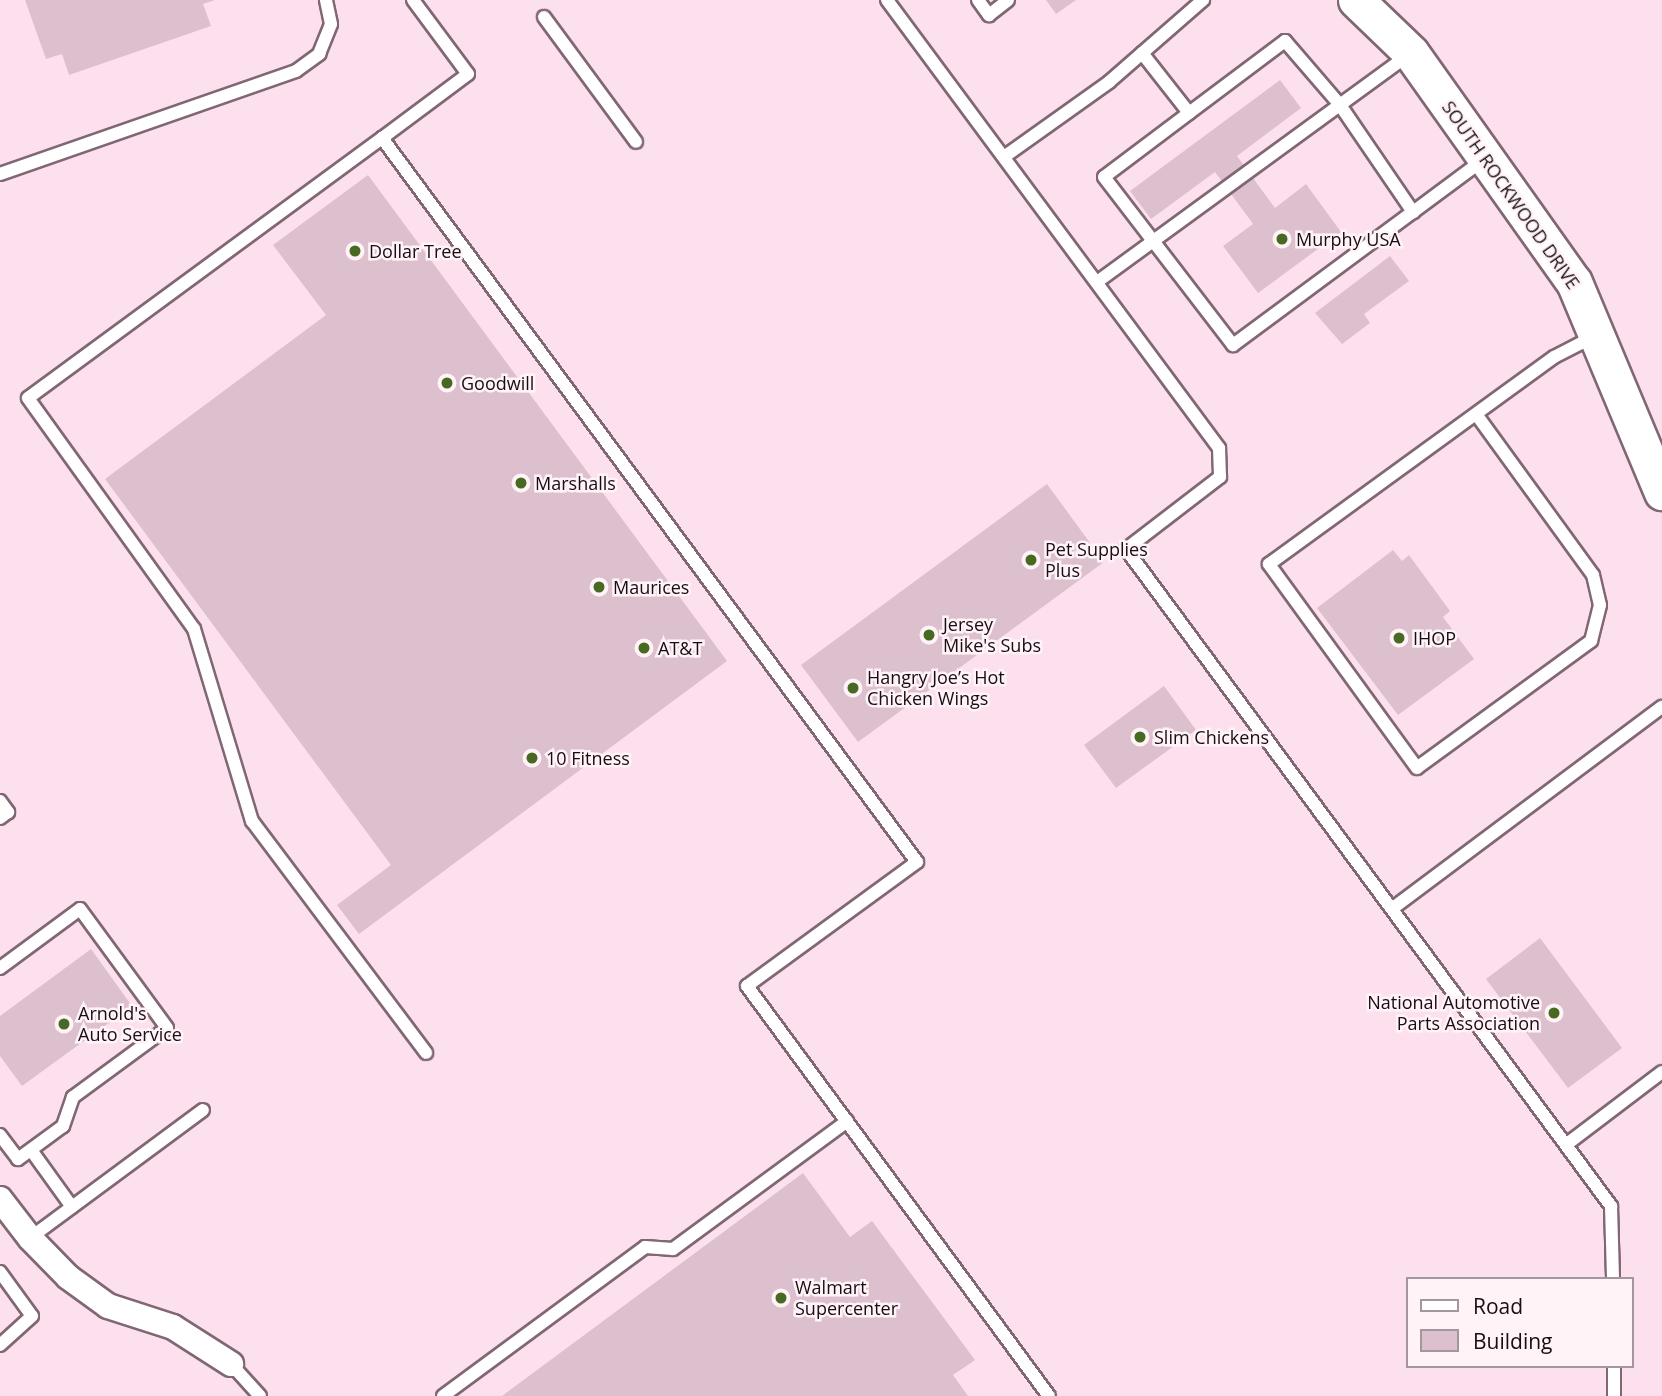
<!DOCTYPE html>
<html>
<head>
<meta charset="utf-8">
<style>
	body { margin:0 }
	#map { position:relative; width:1662px; height:1396px; overflow:hidden; background:#fde0ee; font-family:"Open Sans",sans-serif }
	div>[style] { position:absolute }
	.building>* { inset:0; background:#ddc0ce }
	.roads { filter:drop-shadow(2px 0 #816774) drop-shadow(-2px 0 #816774) drop-shadow(0 2px #816774) drop-shadow(0 -2px #816774) }
	.service>* { height:12px; margin:-6px; padding:0 6px; transform-origin:6px; border-radius:6px; background:#fff }
	.minor>* { height:24px; margin:-12px; padding:0 12px; transform-origin:12px; border-radius:12px; background:#fff }
	.secondary>* { height:35px; margin:-17.5px; padding:0 17.5px; transform-origin:17.5px; border-radius:17.5px; background:#fff }
	.dots>* { width:19px; height:19px; translate:-50% -50%; box-sizing:border-box; border:4px solid #fff3f8; border-radius:50% }
	span { translate:-50% -50%; white-space:nowrap; text-align:center; line-height:1.15; -webkit-text-stroke:5px #fff3f8; paint-order:stroke }
	.street-label { font-size:18px; color:#170d12 }
	.poi-label { font-size:18px; color:#170d12 }
	.left { translate:0 -50%; text-align:left }
	.right { translate:-100% -50%; text-align:right }
	.legend { position:absolute; left:1406px; top:1277px; width:228px; height:91px; box-sizing:border-box; background:#fff3f8; border:2px solid #a2979c; margin:0; padding:9px 12px; list-style:none; font-size:21px; color:#170d12 }
	.legend li { display:flex; align-items:center; gap:14px; height:35px }
	.legend b { width:35px; border:2px solid #a2979c }
</style>
</head>
<body>
<div id="map">
	<div class="building">
		<i style="clip-path:polygon(25px 0,215px 0,203px 4px,211px 26px,69px 75px,62px 54px,46px 59px)"></i>
		<i style="clip-path:polygon(1046px 0,1076px 0,1056px 14px)"></i>
		<i style="clip-path:polygon(1280px 80px,1301px 108px,1237px 156px,1275px 208px,1306px 184px,1341px 232px,1258px 293px,1223px 246px,1253px 224px,1215px 172px,1151px 219px,1130px 191px)"></i>
		<i style="clip-path:polygon(368px 175px,727px 661px,359px 934px,337px 905px,391px 865px,105px 479px,326px 315px,273px 245px)"></i>
		<i style="clip-path:polygon(1390px 256px,1409px 281px,1364px 314px,1370px 323px,1342px 344px,1315px 313px)"></i>
		<i style="clip-path:polygon(1047px 484px,1104px 562px,858px 742px,801px 665px)"></i>
		<i style="clip-path:polygon(1393px 550px,1402px 561px,1409px 555px,1450px 611px,1443px 617px,1474px 659px,1398px 715px,1317px 608px)"></i>
		<i style="clip-path:polygon(1164px 686px,1196px 730px,1116px 788px,1084px 745px)"></i>
		<i style="clip-path:polygon(1540px 938px,1622px 1048px,1568px 1088px,1486px 979px)"></i>
		<i style="clip-path:polygon(91px 949px,132px 1006px,22px 1086px,0 1056px,0 1016px)"></i>
		<i style="clip-path:polygon(803px 1173px,850px 1237px,872px 1221px,975px 1360px,953px 1375px,968px 1396px,502px 1396px)"></i>
	</div>
	<div class="roads">
		<div class="service">
			<i style="left:413px;top:0;width:92px;rotate:53.4deg"></i>
			<i style="left:468px;top:74px;width:107px;rotate:143.3deg"></i>
			<i style="left:382px;top:138px;width:900px;rotate:53.54deg"></i>
			<i style="left:917px;top:862px;width:210px;rotate:143.9deg"></i>
			<i style="left:747px;top:986px;width:509px;rotate:53.63deg"></i>
			<i style="left:887px;top:0;width:558px;rotate:53.46deg"></i>
			<i style="left:1219px;top:448px;width:29px;rotate:88deg"></i>
			<i style="left:1220px;top:477px;width:118px;rotate:142.5deg"></i>
			<i style="left:1126px;top:549px;width:817px;rotate:53.57deg"></i>
			<i style="left:1611px;top:1206px;width:73px;rotate:88.4deg"></i>
			<i style="left:978px;top:0;width:19px;rotate:54deg"></i>
			<i style="left:989px;top:15px;width:24px;rotate:-38deg"></i>
			<i style="left:544px;top:17px;width:155px;rotate:53.6deg"></i>
			<i style="left:1142px;top:53px;width:76px;rotate:51.9deg"></i>
			<i style="left:1189px;top:113px;width:120px;rotate:-36.9deg"></i>
			<i style="left:1285px;top:41px;width:84px;rotate:49.3deg"></i>
			<i style="left:1340px;top:105px;width:130px;rotate:55.7deg"></i>
			<i style="left:1413px;top:212px;width:87px;rotate:-36.6deg"></i>
			<i style="left:1189px;top:113px;width:106px;rotate:143deg"></i>
			<i style="left:1104px;top:177px;width:212px;rotate:52.5deg"></i>
			<i style="left:1233px;top:345px;width:224px;rotate:-36.5deg"></i>
			<i style="left:382px;top:138px;width:439px;rotate:143.7deg"></i>
			<i style="left:28px;top:398px;width:284px;rotate:54.3deg"></i>
			<i style="left:194px;top:629px;width:201px;rotate:73.2deg"></i>
			<i style="left:252px;top:821px;width:290px;rotate:53.1deg"></i>
			<i style="left:1004px;top:157px;width:129px;rotate:-35.5deg"></i>
			<i style="left:1109px;top:82px;width:125px;rotate:-41.1deg"></i>
			<i style="left:0;top:174px;width:313px;rotate:-19.2deg"></i>
			<i style="left:296px;top:71px;width:29px;rotate:-36deg"></i>
			<i style="left:319px;top:54px;width:32px;rotate:-68deg"></i>
			<i style="left:331px;top:24px;width:25px;rotate:-102deg"></i>
			<i style="left:1097px;top:282px;width:385px;rotate:-36.1deg"></i>
			<i style="left:1476px;top:414px;width:199px;rotate:54deg"></i>
			<i style="left:1593px;top:575px;width:31px;rotate:77deg"></i>
			<i style="left:1600px;top:605px;width:37px;rotate:104deg"></i>
			<i style="left:1591px;top:641px;width:215px;rotate:143.9deg"></i>
			<i style="left:1417px;top:768px;width:252px;rotate:-126deg"></i>
			<i style="left:1269px;top:564px;width:352px;rotate:-36deg"></i>
			<i style="left:1554px;top:357px;width:44px;rotate:-27.1deg"></i>
			<i style="left:0;top:801px;width:14px;rotate:54deg"></i>
			<i style="left:8px;top:812px;width:10px;rotate:143deg"></i>
			<i style="left:1393px;top:908px;width:336px;rotate:-36.8deg"></i>
			<i style="left:0;top:968px;width:99px;rotate:-36.4deg"></i>
			<i style="left:80px;top:909px;width:147px;rotate:53.8deg"></i>
			<i style="left:167px;top:1028px;width:117px;rotate:143.7deg"></i>
			<i style="left:73px;top:1097px;width:31px;rotate:109deg"></i>
			<i style="left:63px;top:1126px;width:56px;rotate:143.7deg"></i>
			<i style="left:18px;top:1159px;width:30px;rotate:-127deg"></i>
			<i style="left:1567px;top:1144px;width:119px;rotate:-37.2deg"></i>
			<i style="left:31px;top:1150px;width:70px;rotate:54.3deg"></i>
			<i style="left:30px;top:1238px;width:215px;rotate:-36.5deg"></i>
			<i style="left:0;top:1272px;width:54px;rotate:54deg"></i>
			<i style="left:32px;top:1316px;width:43px;rotate:137.8deg"></i>
			<i style="left:231px;top:1364px;width:43px;rotate:47.8deg"></i>
			<i style="left:1614px;top:1366px;width:30px;rotate:90deg"></i>
			<i style="left:443px;top:1396px;width:251px;rotate:-36.4deg"></i>
			<i style="left:645px;top:1247px;width:28px;rotate:4deg"></i>
			<i style="left:673px;top:1249px;width:216px;rotate:-36.3deg"></i>
		</div>
		<div class="minor">
			<i style="left:0;top:1199px;width:49px;rotate:52.4deg"></i>
			<i style="left:30px;top:1238px;width:54px;rotate:45.7deg"></i>
			<i style="left:68px;top:1277px;width:49px;rotate:35.9deg"></i>
			<i style="left:108px;top:1306px;width:68px;rotate:17.9deg"></i>
			<i style="left:173px;top:1327px;width:69px;rotate:32.5deg"></i>
		</div>
		<div class="secondary">
			<i style="left:1356px;top:0;width:76px;rotate:43.9deg"></i>
			<i style="left:1411px;top:53px;width:281px;rotate:54.6deg"></i>
			<i style="left:1574px;top:282px;width:228px;rotate:67.3deg"></i>
		</div>
	</div>
	<div class="dots">
		<i style="left:1282px;top:239px;background:#476921"></i>
		<i style="left:355px;top:251px;background:#476921"></i>
		<i style="left:447px;top:383px;background:#476921"></i>
		<i style="left:521px;top:483px;background:#476921"></i>
		<i style="left:1031px;top:560px;background:#476921"></i>
		<i style="left:599px;top:587px;background:#476921"></i>
		<i style="left:929px;top:635px;background:#476921"></i>
		<i style="left:1399px;top:638px;background:#476921"></i>
		<i style="left:644px;top:648px;background:#476921"></i>
		<i style="left:853px;top:688px;background:#476921"></i>
		<i style="left:1140px;top:737px;background:#476921"></i>
		<i style="left:532px;top:758px;background:#476921"></i>
		<i style="left:1554px;top:1013px;background:#476921"></i>
		<i style="left:64px;top:1024px;background:#476921"></i>
		<i style="left:781px;top:1298px;background:#476921"></i>
	</div>
	<div class="street-label">
		<span style="left:1511px;top:195px;rotate:55deg">SOUTH ROCKWOOD DRIVE</span>
	</div>
	<div class="poi-label">
		<span class="left" style="left:1296px;top:239px">Murphy USA</span>
		<span class="left" style="left:369px;top:251px">Dollar Tree</span>
		<span class="left" style="left:461px;top:383px">Goodwill</span>
		<span class="left" style="left:535px;top:483px">Marshalls</span>
		<span class="left" style="left:1045px;top:560px">Pet Supplies<br>Plus</span>
		<span class="left" style="left:613px;top:587px">Maurices</span>
		<span class="left" style="left:943px;top:635px">Jersey<br>Mike's Subs</span>
		<span class="left" style="left:1413px;top:638px">IHOP</span>
		<span class="left" style="left:658px;top:648px">AT&amp;T</span>
		<span class="left" style="left:867px;top:688px">Hangry Joe’s Hot<br>Chicken Wings</span>
		<span class="left" style="left:1154px;top:737px">Slim Chickens</span>
		<span class="left" style="left:546px;top:758px">10 Fitness</span>
		<span class="right" style="left:1540px;top:1013px">National Automotive<br>Parts Association</span>
		<span class="left" style="left:78px;top:1024px">Arnold's<br>Auto Service</span>
		<span class="left" style="left:795px;top:1298px">Walmart<br>Supercenter</span>
	</div>
	<ul class="legend">
	<li><b style="height:9px;background:#fff"></b>Road</li>
	<li><b style="height:19px;background:#ddc0ce"></b>Building</li>
	</ul>
</div>
</body>
</html>
